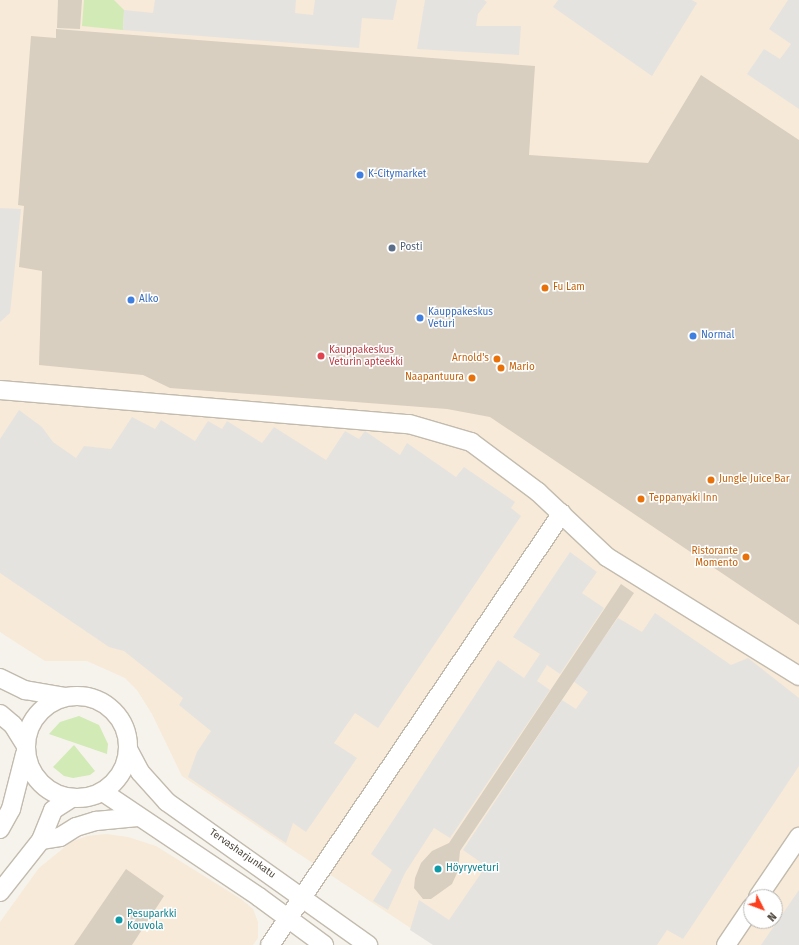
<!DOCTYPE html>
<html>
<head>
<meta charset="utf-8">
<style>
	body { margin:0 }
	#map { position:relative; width:799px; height:945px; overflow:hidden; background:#f6f3ec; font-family:"Fira Sans",sans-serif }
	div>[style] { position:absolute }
	.commercial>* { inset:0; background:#f7ead8 }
	.green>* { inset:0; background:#d2eab5 }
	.parking>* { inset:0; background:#e5e3e0 }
	.building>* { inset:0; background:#d8cfc1 }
	.roads { filter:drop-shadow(1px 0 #c2bbae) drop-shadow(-1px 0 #c2bbae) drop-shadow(0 1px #c2bbae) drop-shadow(0 -1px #c2bbae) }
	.minor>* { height:18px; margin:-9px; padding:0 9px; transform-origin:9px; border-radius:9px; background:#fff }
	.minor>.ring { margin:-9px; padding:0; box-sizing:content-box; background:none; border:18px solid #fff; border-radius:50% }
	.dots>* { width:11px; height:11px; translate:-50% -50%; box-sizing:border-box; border:2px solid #fff; border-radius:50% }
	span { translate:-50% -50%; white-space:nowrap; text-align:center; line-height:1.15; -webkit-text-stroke:3px #fff; paint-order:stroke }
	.shop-label { font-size:10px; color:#366cbe }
	.left { translate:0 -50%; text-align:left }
	.service-label { font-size:10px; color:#4e5e75 }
	.food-label { font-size:10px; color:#c56008 }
	.right { translate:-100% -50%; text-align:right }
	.health-label { font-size:10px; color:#be3a42 }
	.street-label { font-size:10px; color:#4b4439 }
	.culture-label { font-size:10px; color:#0d838f }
	.north { position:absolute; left:743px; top:889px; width:40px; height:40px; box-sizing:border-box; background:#fff; border:1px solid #b7b4b0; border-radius:50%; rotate:132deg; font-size:11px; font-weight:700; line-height:16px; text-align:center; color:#4b4439 }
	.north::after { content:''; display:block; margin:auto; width:14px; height:18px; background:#fc3f1d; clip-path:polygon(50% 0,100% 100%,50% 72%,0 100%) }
</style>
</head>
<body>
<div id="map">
	<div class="commercial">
		<i style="clip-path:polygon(evenodd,0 0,799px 0,799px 945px,436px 945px,182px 776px,152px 714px,137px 690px,125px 678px,87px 661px,45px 661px,0 632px,0 0,751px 897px,775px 897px,775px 921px,751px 921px,751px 897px)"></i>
		<i style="clip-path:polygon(106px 834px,128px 837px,156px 846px,241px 899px,253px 909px,258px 922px,258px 938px,253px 945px,0 945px,0 922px,39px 868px,71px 842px,87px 836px)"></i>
	</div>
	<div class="green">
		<i style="clip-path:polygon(84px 0,114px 0,124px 10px,123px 30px,82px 26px)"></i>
		<i style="clip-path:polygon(79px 716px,99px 725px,108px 744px,107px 754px,49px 734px,60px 722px)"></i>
		<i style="clip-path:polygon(74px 745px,95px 771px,90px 775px,73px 778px,64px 776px,53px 767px)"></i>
	</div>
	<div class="parking">
		<i style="clip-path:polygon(155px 0,296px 0,295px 13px,313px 15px,315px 0,397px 0,393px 20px,362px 18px,359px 48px,123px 30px,124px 10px,153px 13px)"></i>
		<i style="clip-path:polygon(425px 0,484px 0,487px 2px,478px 14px,476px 26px,521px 26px,519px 55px,417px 49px)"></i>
		<i style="clip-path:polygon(558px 0,692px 0,697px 3px,652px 76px,553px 7px)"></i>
		<i style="clip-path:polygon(788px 0,799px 0,799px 109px,747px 74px,764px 49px,780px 59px,791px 44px,769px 29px)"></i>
		<i style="clip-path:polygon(0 208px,21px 209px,10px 313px,0 322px)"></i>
		<i style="clip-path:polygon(19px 410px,42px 427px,53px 442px,76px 458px,84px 446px,111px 449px,132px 417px,155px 429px,161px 420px,195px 441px,208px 421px,222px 429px,227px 421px,262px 443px,274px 427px,326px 460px,345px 431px,359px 439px,365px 431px,400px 455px,407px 443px,456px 477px,464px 467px,515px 502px,511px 508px,521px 516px,378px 728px,355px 713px,334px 743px,357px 758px,306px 832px,293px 823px,286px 843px,188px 777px,197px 752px,211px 731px,179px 705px,183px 698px,124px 651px,109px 647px,0 573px,0 439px)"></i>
		<i style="clip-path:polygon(570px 552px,597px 572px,582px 593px,604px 608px,560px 674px,547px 665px,537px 681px,550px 690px,450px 838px,434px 828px,405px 873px,388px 910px,373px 901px,392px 870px,371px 854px,498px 660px,524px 678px,540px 654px,513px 637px)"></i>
		<i style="clip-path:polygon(655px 613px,731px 665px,748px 658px,799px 698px,799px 766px,683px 939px,667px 930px,657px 945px,433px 945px,410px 930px,419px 900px,449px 920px,486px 866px,463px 850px,562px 700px,576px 709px,588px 692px,573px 681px,618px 618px,642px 632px)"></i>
		<i style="clip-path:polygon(799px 890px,799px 945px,761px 945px)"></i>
	</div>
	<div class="building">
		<i style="clip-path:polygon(58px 0,82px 0,80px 29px,57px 28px)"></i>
		<i style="clip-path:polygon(56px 29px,535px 66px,529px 155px,648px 163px,701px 75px,799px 140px,799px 625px,490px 417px,447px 409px,170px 388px,143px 375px,39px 365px,42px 271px,19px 267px,24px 206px,18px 205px,31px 36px,56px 38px)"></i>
		<i style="clip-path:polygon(621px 584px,634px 593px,460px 851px,458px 871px,452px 884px,431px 899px,423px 899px,414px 888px,415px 878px,421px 863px,432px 851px,449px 843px)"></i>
		<i style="clip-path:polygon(126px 869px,164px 896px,132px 945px,74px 945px)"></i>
	</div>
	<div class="roads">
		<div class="minor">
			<i style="left:0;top:390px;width:410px;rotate:4.8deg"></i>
			<i style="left:409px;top:424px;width:65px;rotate:16.2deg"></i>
			<i style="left:471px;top:442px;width:84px;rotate:36.7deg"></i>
			<i style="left:538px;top:492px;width:95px;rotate:43.3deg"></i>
			<i style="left:607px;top:557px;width:226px;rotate:31.8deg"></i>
			<i style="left:0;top:678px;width:28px;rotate:26deg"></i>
			<i style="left:25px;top:690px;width:40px;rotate:10deg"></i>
			<i class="ring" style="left:26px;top:696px;width:84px;height:84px"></i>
			<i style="left:0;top:714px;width:17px;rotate:40deg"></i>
			<i style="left:13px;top:725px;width:22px;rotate:58deg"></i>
			<i style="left:129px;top:751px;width:24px;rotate:62deg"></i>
			<i style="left:140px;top:772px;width:40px;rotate:48deg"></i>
			<i style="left:167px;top:802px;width:247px;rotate:35.4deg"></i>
			<i style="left:103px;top:792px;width:188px;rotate:33.9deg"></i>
			<i style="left:259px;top:897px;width:81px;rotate:36.4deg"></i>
			<i style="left:0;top:829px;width:23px;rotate:-61deg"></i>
			<i style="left:11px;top:809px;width:57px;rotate:-75.7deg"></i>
			<i style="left:41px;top:840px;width:19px;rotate:-9deg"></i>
			<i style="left:60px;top:837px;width:19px;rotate:-32deg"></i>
			<i style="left:76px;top:827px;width:21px;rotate:-17deg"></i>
			<i style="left:96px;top:821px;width:42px;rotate:-5.4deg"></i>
			<i style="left:0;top:892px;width:66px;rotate:-51.7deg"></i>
			<i style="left:41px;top:840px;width:32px;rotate:-68deg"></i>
			<i style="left:53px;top:810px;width:20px;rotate:-33deg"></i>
			<i style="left:758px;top:897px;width:73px;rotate:-55.7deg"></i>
			<i style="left:270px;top:945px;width:521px;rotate:-55.94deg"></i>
			<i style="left:726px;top:945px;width:45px;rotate:-56deg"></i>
		</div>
	</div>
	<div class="dots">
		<i style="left:360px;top:175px;background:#3f7fe0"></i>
		<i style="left:392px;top:248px;background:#5c6f8a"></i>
		<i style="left:545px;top:288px;background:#e8710a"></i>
		<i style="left:131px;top:300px;background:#3f7fe0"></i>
		<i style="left:420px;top:318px;background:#3f7fe0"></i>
		<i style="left:693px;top:336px;background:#3f7fe0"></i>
		<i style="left:321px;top:356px;background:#e0444e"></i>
		<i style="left:497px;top:359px;background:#e8710a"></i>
		<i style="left:501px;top:368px;background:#e8710a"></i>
		<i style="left:472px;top:378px;background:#e8710a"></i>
		<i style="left:711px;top:480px;background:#e8710a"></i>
		<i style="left:641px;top:499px;background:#e8710a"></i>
		<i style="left:746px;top:557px;background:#e8710a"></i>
		<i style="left:438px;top:869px;background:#0f9aa8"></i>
		<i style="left:119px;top:920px;background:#0f9aa8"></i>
	</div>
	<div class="shop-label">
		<span class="left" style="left:368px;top:175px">K-Citymarket</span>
		<span class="left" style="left:139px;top:300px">Alko</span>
		<span class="left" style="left:428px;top:318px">Kauppakeskus<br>Veturi</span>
		<span class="left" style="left:701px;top:336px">Normal</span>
	</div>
	<div class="service-label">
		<span class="left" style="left:400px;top:248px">Posti</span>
	</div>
	<div class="food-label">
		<span class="left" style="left:553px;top:288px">Fu Lam</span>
		<span class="right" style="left:489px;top:359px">Arnold's</span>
		<span class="left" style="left:509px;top:368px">Mario</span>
		<span class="right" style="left:464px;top:378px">Naapantuura</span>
		<span class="left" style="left:719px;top:480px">Jungle Juice Bar</span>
		<span class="left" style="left:649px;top:499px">Teppanyaki Inn</span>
		<span class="right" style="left:738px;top:557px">Ristorante<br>Momento</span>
	</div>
	<div class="health-label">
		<span class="left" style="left:329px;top:356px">Kauppakeskus<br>Veturin apteekki</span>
	</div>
	<div class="street-label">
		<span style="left:242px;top:854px;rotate:35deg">Tervasharjunkatu</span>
	</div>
	<div class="culture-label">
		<span class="left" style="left:446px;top:869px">Höyryveturi</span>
		<span class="left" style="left:127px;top:920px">Pesuparkki<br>Kouvola</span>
	</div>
	<div class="north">N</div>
</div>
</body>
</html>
